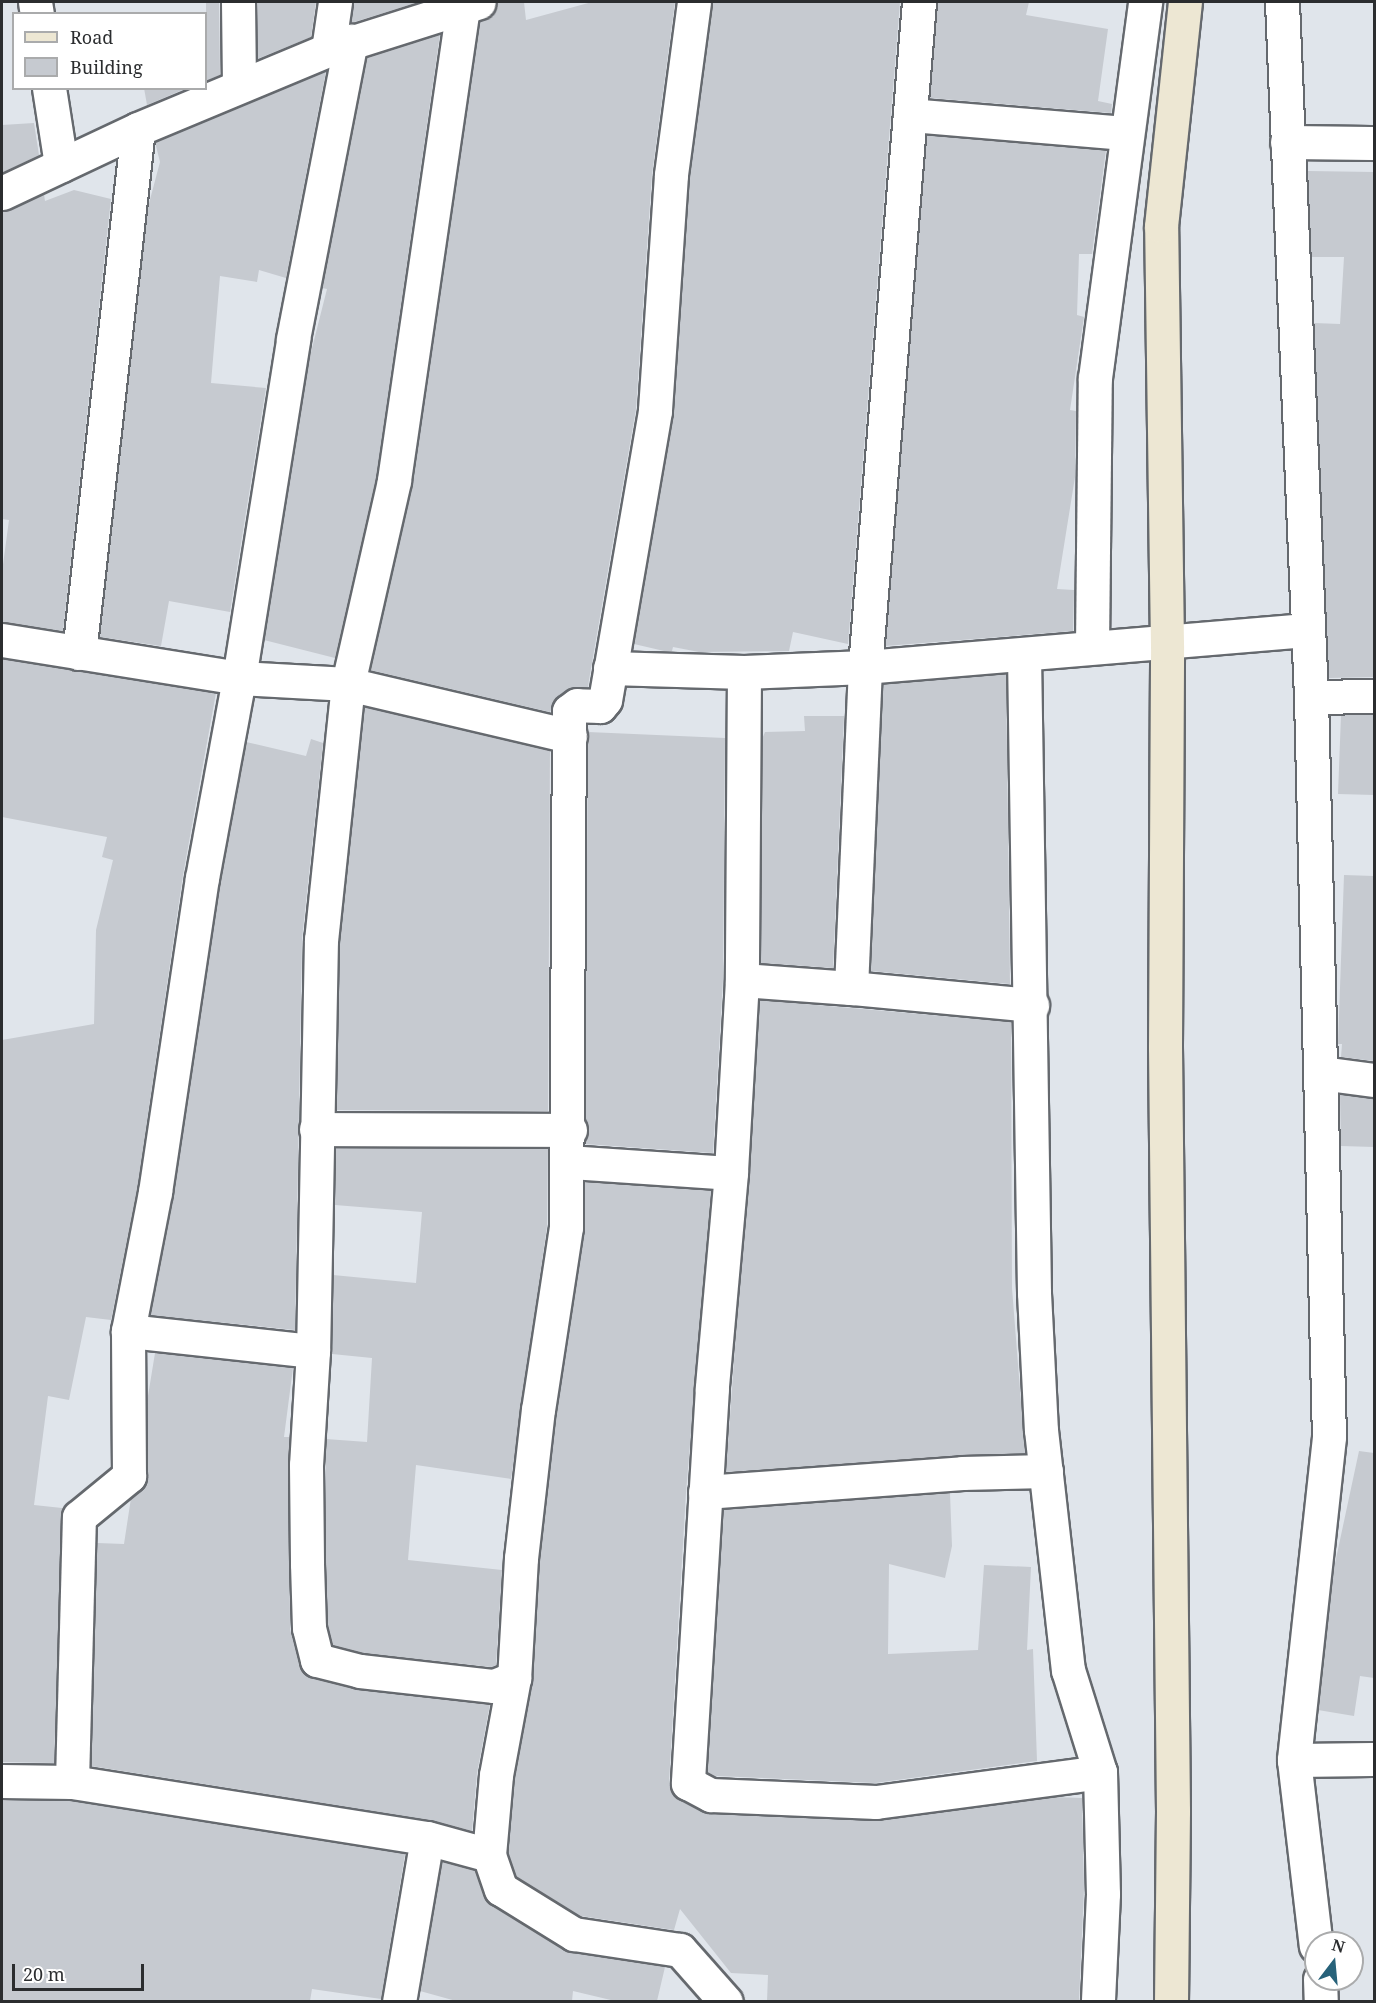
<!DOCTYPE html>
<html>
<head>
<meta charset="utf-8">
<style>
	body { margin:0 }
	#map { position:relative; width:1376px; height:2003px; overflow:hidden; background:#e0e5eb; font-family:"Noto Serif",serif }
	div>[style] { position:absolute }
	.building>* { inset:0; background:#c6cad0 }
	.roads { filter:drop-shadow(2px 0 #65696e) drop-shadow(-2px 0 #65696e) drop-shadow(0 2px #65696e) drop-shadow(0 -2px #65696e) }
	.street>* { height:33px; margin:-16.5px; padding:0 16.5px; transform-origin:16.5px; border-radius:16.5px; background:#fff }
	.secondary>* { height:33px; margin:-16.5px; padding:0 16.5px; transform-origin:16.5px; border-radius:16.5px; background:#ede7d3 }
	span { translate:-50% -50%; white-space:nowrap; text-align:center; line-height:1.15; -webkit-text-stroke:4.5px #fff; paint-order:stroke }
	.frame { position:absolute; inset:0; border:3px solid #2b2d2f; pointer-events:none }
	.legend { position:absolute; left:12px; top:12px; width:195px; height:78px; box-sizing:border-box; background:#fff; border:2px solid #aaabac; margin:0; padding:8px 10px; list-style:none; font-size:18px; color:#2b2d2f }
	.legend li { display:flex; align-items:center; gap:12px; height:30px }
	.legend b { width:30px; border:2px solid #aaabac }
	.north { position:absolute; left:1304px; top:1931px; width:60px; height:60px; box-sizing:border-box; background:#fff; border:2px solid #aaabac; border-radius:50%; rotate:16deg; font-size:16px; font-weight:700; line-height:24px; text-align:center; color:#2b2d2f }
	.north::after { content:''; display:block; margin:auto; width:21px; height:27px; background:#27627a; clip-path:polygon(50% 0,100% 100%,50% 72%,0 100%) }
	.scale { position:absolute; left:12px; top:1964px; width:132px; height:27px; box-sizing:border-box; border:3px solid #2b2d2f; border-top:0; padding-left:8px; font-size:18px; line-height:21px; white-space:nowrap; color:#2b2d2f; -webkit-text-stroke:4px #fff; paint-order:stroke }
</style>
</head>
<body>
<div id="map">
	<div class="building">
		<i style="clip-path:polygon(206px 2px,219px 2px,220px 75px,206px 81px)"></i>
		<i style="clip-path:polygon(257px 2px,316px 2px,311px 37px,257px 59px)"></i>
		<i style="clip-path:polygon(353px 2px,419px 2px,351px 23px)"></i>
		<i style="clip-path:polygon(497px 2px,524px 2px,526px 20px,592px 2px,675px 2px,652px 174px,636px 409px,589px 680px,588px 687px,566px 690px,558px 696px,550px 712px,370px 670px,413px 484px,480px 21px,493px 14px)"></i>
		<i style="clip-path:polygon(712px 2px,900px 2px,848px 644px,793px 632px,789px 651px,699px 652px,673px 647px,672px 651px,664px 651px,634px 644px,674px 412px,690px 177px)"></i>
		<i style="clip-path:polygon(937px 2px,1029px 2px,1026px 15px,1108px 29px,1098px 101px,1112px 104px,1111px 113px,930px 98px)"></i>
		<i style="clip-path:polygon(440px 34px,376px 478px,335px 658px,264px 640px,309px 360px,327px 289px,322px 288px,367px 57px)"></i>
		<i style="clip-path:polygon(326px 71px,286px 278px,259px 270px,257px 282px,220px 276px,211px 383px,266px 388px,230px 612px,169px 601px,161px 646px,100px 637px,148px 207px,160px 162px,155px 142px)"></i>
		<i style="clip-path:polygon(144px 88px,187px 88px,147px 105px)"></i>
		<i style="clip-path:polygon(34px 123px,39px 155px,2px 173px,2px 125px)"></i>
		<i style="clip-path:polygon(927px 135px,1106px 150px,1092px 254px,1079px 254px,1077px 315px,1084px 317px,1070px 410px,1076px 411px,1075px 477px,1057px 589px,1074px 590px,1073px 631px,885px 646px)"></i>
		<i style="clip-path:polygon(1308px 171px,1374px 172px,1374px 677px,1329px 678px,1314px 323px,1340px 324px,1344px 257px,1311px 257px)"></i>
		<i style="clip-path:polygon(74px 190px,111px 199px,63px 631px,2px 622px,2px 572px,9px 520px,2px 519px,2px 212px,44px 194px,45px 201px)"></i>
		<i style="clip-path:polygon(2px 659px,216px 693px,183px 875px,137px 1189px,111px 1320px,86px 1317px,69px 1400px,48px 1396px,34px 1505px,62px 1508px,54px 1763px,2px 1762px,2px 1040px,94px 1024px,96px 930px,113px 860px,102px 857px,107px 837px,2px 817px)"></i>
		<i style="clip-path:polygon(1006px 674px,1010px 984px,871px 971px,883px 684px)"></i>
		<i style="clip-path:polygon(364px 707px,550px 751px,548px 1111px,336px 1110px,340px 940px)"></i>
		<i style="clip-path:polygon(1341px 715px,1374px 715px,1374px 795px,1338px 794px)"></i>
		<i style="clip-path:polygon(804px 716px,844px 716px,833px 968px,761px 963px,762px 739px,765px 732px,805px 731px)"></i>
		<i style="clip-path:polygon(588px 732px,725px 738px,723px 979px,713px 1153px,585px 1144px,589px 1131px,585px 1120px)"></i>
		<i style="clip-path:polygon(311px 739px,323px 743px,302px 939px,295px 1330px,150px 1315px,174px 1195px,220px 881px,246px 742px,306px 756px)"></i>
		<i style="clip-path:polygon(1344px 875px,1374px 876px,1374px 1061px,1341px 1057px,1342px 1044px,1338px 1044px)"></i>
		<i style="clip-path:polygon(760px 1000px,1011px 1022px,1012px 1288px,1025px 1453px,726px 1472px)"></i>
		<i style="clip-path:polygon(1340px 1094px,1374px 1098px,1374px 1147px,1341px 1146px)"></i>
		<i style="clip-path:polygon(336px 1148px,548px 1149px,547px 1226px,511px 1479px,416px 1465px,408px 1560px,502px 1570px,496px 1665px,491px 1667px,363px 1653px,332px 1645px,328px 1625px,326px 1564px,326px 1439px,367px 1442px,372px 1358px,332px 1354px,333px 1275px,416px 1283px,422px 1212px,335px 1205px)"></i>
		<i style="clip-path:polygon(585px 1182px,711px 1190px,686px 1493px,669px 1782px,672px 1793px,710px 1814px,875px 1821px,1053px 1797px,1082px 1798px,1084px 1889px,1079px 2001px,767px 2001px,768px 1975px,731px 1973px,680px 1909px,674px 1930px,581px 1916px,516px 1877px,508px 1853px,515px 1778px,533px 1679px,540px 1560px,557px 1411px,585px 1230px)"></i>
		<i style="clip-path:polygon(155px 1353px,293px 1368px,284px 1437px,289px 1437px,290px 1629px,299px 1665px,312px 1678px,355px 1689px,490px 1704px,477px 1773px,472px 1831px,430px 1820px,91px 1766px,97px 1543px,124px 1544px,131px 1498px,146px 1483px,147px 1402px)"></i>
		<i style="clip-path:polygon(1359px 1451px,1374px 1453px,1374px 1678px,1360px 1676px,1354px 1716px,1318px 1710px,1334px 1568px)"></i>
		<i style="clip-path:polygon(950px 1493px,952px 1546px,945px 1578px,889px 1564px,888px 1654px,978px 1650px,984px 1565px,1031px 1567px,1027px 1650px,1033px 1649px,1037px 1761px,875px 1783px,716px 1776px,707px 1772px,723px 1509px)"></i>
		<i style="clip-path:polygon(2px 1800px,70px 1801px,405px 1854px,381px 1999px,312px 1989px,310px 2001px,2px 2001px)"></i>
		<i style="clip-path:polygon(442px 1862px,475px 1870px,491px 1904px,565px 1950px,665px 1967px,657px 2001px,615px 2001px,573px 1991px,572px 2001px,456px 2001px,420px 1991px)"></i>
	</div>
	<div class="roads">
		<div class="street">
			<i style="left:35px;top:2px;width:12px;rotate:81deg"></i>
			<i style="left:238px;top:2px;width:84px;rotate:89.3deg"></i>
			<i style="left:694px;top:2px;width:175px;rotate:97.6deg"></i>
			<i style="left:671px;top:175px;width:237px;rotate:93.9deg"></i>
			<i style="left:655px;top:411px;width:293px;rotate:99.8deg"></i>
			<i style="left:605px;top:700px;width:8px;rotate:130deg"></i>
			<i style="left:600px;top:706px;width:23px;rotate:-178deg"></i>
			<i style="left:577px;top:705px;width:10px;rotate:143deg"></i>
			<i style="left:569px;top:711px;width:516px;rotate:90.33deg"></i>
			<i style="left:566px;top:1227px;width:184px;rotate:98.7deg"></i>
			<i style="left:538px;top:1409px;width:150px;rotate:96.5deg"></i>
			<i style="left:521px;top:1558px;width:120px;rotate:93.3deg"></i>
			<i style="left:514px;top:1678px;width:99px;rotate:100.5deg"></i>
			<i style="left:496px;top:1775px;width:80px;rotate:95deg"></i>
			<i style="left:489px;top:1855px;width:36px;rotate:71deg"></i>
			<i style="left:501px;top:1889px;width:86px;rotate:31.7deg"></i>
			<i style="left:574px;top:1934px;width:107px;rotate:8.6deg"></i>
			<i style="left:680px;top:1950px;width:69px;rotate:48.5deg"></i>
			<i style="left:1282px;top:2px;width:696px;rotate:87.61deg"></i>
			<i style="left:1311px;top:697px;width:740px;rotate:88.61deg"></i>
			<i style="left:1329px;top:1437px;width:325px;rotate:96.2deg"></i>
			<i style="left:1294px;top:1760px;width:187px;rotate:83.3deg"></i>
			<i style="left:463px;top:7px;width:479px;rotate:98.3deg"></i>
			<i style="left:394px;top:481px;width:208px;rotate:102.8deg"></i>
			<i style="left:348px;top:684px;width:256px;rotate:96deg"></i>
			<i style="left:321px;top:939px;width:412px;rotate:91.1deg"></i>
			<i style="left:313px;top:1351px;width:114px;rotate:93.5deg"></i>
			<i style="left:306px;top:1465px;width:99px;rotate:89.4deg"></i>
			<i style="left:307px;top:1564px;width:64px;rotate:88.2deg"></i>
			<i style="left:309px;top:1628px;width:33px;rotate:76deg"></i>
			<i style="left:317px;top:1660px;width:44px;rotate:14.3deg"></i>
			<i style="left:360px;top:1671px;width:135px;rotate:6.4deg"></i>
			<i style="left:494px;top:1686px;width:22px;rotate:-22deg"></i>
			<i style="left:328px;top:50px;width:49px;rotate:-81.7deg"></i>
			<i style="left:49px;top:88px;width:78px;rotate:81.1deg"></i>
			<i style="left:910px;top:115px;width:217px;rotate:4.8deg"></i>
			<i style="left:1287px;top:142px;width:87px;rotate:0.7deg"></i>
			<i style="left:2px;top:193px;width:150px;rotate:-25.2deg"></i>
			<i style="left:138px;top:129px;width:206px;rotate:-22.6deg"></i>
			<i style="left:328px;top:50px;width:158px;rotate:-17.6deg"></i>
			<i style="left:2px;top:640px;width:240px;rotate:9.1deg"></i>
			<i style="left:239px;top:678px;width:109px;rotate:3.2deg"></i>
			<i style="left:348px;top:684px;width:228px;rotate:13.2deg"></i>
			<i style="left:1092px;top:647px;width:269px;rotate:-89.4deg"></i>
			<i style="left:1095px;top:378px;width:379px;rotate:-82.4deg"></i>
			<i style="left:79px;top:653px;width:527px;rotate:-83.58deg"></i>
			<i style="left:1024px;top:655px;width:638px;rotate:89.1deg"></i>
			<i style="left:1034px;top:1293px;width:137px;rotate:87.1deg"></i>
			<i style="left:1041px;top:1430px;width:242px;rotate:83.6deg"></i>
			<i style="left:1068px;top:1670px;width:107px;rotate:72.6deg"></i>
			<i style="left:1100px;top:1772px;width:122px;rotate:88.6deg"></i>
			<i style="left:1103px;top:1894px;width:108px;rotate:92.7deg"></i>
			<i style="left:610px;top:668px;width:134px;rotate:1.7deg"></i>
			<i style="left:744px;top:672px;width:121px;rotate:-2.4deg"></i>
			<i style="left:865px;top:667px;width:444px;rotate:-4.8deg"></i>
			<i style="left:744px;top:672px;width:308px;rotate:90.4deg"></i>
			<i style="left:742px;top:980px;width:193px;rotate:93.3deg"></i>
			<i style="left:731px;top:1173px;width:216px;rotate:95.1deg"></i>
			<i style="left:712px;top:1388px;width:396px;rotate:93.5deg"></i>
			<i style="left:688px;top:1783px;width:26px;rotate:28deg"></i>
			<i style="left:711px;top:1795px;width:165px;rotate:2.4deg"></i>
			<i style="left:876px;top:1802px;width:226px;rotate:-7.6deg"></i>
			<i style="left:1311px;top:697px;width:63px;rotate:-0.9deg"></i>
			<i style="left:742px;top:980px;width:109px;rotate:4.2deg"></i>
			<i style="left:851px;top:988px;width:321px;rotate:-87.5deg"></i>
			<i style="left:865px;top:667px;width:667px;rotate:-85.36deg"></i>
			<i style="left:851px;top:988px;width:182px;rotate:5.4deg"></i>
			<i style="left:1321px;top:1073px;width:53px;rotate:7.5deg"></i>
			<i style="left:316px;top:1129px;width:254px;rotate:0.2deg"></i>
			<i style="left:569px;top:1162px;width:162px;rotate:3.9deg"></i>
			<i style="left:128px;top:1331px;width:186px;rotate:6.2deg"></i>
			<i style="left:705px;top:1492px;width:258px;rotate:-4.2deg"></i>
			<i style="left:962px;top:1473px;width:84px;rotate:-1.4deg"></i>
			<i style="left:1294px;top:1760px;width:80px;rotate:-0.7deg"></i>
			<i style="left:2px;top:1781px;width:70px;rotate:0.8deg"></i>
			<i style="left:72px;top:1782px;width:359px;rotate:9deg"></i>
			<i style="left:427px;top:1838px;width:64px;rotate:15.3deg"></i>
			<i style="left:72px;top:1782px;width:265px;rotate:-88.5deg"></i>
			<i style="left:79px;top:1517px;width:65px;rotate:-39.4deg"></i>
			<i style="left:129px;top:1476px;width:145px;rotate:-90.4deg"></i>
			<i style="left:128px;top:1331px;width:142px;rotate:-79deg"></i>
			<i style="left:155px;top:1192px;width:317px;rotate:-81.5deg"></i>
			<i style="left:202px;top:878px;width:203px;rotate:-79.5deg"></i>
			<i style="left:239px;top:678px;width:343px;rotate:-80.9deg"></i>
			<i style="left:293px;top:339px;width:304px;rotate:-79deg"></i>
			<i style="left:1320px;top:1979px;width:23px;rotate:88deg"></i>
			<i style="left:399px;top:2002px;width:166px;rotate:-80.3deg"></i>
		</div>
		<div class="secondary">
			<i style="left:1171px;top:2002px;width:191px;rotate:-89.4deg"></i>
			<i style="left:1173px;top:1811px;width:764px;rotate:-90.6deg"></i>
			<i style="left:1165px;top:1047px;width:402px;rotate:-89.7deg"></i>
			<i style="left:1167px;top:645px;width:419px;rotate:-90.8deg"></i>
			<i style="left:1161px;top:226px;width:225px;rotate:-83.9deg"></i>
		</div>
	</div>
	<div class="frame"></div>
	<ul class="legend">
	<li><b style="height:8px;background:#ede7d3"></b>Road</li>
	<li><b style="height:16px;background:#c6cad0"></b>Building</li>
	</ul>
	<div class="north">N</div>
	<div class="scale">20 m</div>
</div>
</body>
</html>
